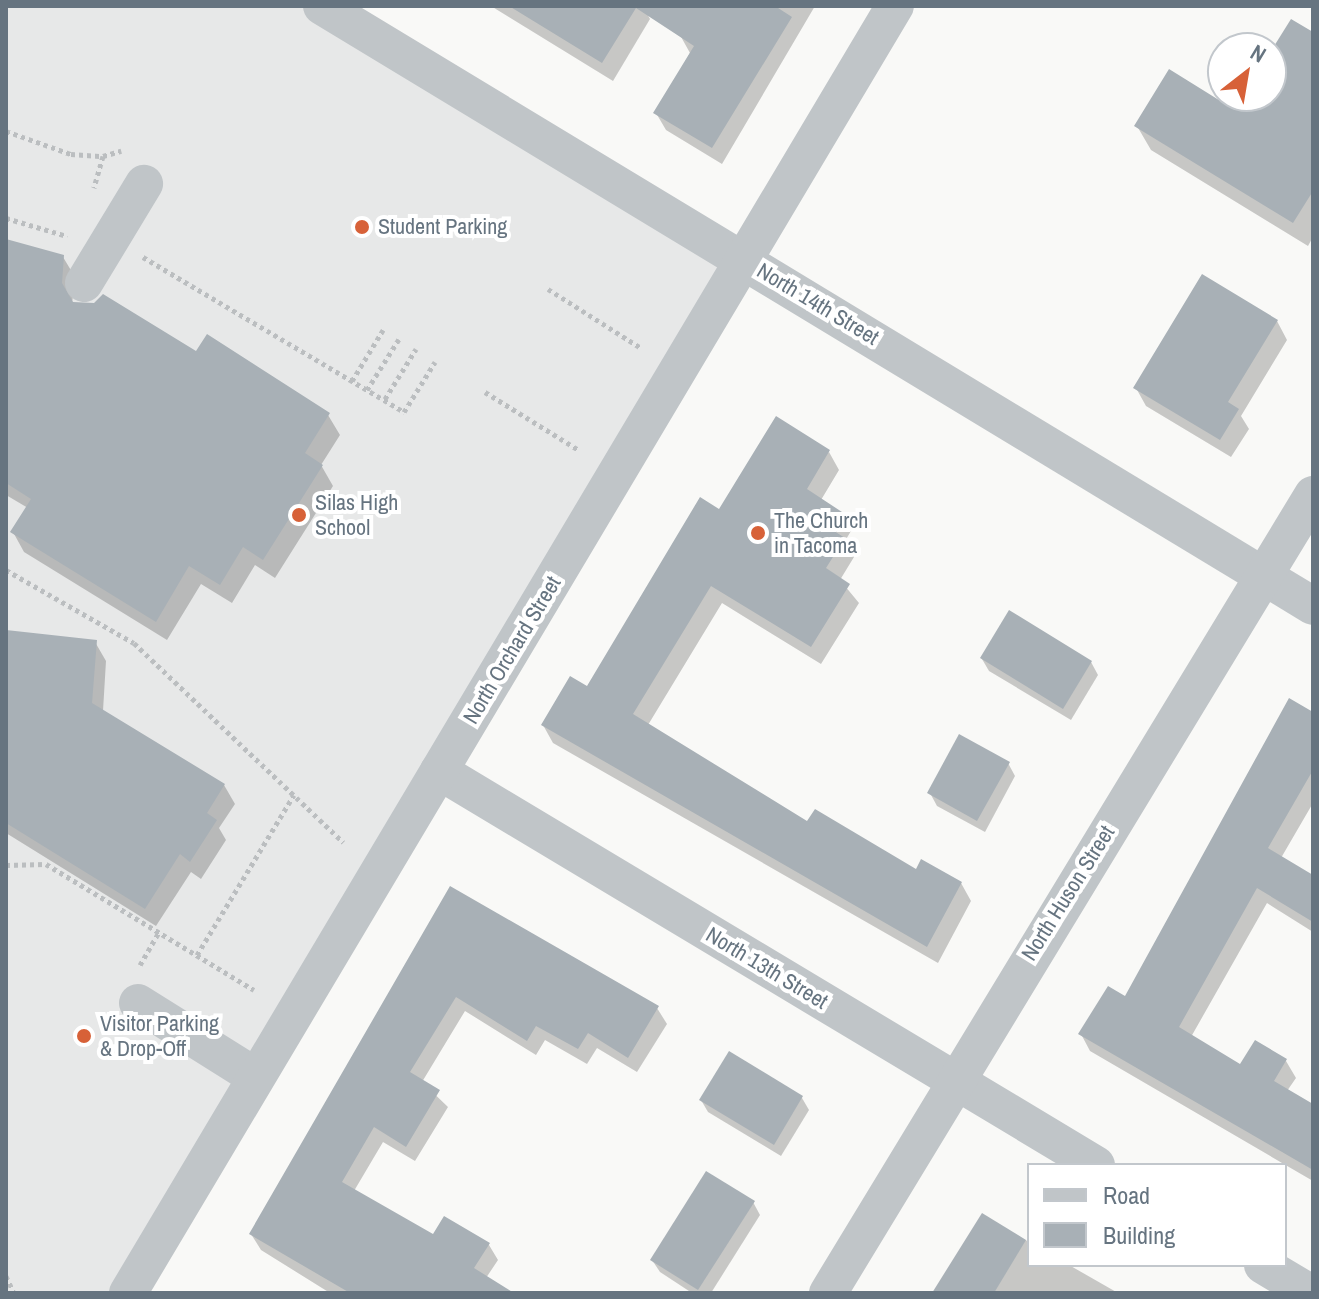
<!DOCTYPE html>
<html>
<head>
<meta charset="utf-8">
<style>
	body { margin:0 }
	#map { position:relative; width:1319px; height:1299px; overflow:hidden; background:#f9f9f7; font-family:"Archivo Narrow",sans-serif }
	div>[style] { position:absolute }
	.built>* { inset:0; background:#e7e8e8 }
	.shadow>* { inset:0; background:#0003 }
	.building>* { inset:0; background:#a8b0b6 }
	.path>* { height:5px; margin-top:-2.5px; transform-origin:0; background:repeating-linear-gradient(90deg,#bbbec0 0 4px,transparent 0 8px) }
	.minor>* { height:38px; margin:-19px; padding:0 19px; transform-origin:19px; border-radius:19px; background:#c0c5c8 }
	.dots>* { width:22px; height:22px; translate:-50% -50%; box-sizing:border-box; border:4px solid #fff; border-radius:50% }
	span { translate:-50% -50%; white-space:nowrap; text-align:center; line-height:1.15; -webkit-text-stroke:8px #fff; paint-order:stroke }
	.poi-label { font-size:22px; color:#667480 }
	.left { translate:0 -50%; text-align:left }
	.street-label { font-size:22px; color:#667480 }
	.frame { position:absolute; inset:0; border:8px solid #667480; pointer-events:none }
	.legend { position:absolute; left:1027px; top:1163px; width:260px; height:104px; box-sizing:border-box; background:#fff; border:2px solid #c2c7cc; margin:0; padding:10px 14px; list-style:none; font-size:24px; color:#667480 }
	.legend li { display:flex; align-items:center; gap:16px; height:40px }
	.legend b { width:40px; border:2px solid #c2c7cc }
	.north { position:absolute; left:1207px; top:32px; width:80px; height:80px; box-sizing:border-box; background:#fff; border:2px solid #c2c7cc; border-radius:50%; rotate:31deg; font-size:22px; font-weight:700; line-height:32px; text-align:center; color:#667480 }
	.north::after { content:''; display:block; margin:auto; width:28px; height:36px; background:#d76138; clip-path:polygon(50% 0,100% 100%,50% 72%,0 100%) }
</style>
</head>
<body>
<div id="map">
	<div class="built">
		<i style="clip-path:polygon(6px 6px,322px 6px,744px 259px,128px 1293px,6px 1293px)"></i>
	</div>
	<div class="shadow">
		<i style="clip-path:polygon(491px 6px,643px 6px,650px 19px,613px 81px)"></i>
		<i style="clip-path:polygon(698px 6px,815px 6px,722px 164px,666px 130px,656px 113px,690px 53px,680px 35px)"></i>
		<i style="clip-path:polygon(1313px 34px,1313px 237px,1308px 246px,1151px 150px,1137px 126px,1236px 113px,1246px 96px,1271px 96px,1271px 55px)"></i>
		<i style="clip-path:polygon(6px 242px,63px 257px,75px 277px,72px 304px,328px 415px,340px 435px,321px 465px,333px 486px,275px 578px,255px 565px,232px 603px,201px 584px,167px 640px,24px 552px,13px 532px,28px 508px,6px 495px)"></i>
		<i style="clip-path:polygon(1277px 321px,1287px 340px,1241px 416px,1249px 429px,1231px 457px,1146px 406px,1136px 388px)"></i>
		<i style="clip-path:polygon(829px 452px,839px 470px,821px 500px,851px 531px,845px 541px,854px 557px,840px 580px,859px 603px,821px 664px,722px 603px,648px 725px,808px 824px,917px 872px,961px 883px,971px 901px,938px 963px,553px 743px,543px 725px,588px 689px,719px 512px)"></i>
		<i style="clip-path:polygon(6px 632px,95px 642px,106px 661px,103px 711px,224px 785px,235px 804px,219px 828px,226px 840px,201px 879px,191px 872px,156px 926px,6px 833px)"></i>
		<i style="clip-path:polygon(982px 659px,1091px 662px,1098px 675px,1071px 720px,989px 671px)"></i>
		<i style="clip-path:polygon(1313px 715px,1313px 803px,1281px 858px,1313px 878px,1313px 932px,1267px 903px,1191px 1037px,1241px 1067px,1286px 1061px,1296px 1078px,1287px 1091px,1313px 1107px,1313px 1181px,1090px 1051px,1081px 1034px,1125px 999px)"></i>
		<i style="clip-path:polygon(1008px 763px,1015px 776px,985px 832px,937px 806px,930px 793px)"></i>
		<i style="clip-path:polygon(450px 889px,657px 1008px,667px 1024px,637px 1072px,597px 1048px,587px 1064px,545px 1040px,536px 1055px,465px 1011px,422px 1082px,448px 1107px,415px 1161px,383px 1142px,354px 1191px,434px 1237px,445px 1218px,489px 1245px,498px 1260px,486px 1278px,510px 1293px,330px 1293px,261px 1250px,251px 1234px)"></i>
		<i style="clip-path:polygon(802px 1098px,809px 1110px,781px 1156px,708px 1112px,701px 1100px)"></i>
		<i style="clip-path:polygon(753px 1202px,760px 1215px,711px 1293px,692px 1293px,660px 1272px,652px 1260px)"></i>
		<i style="clip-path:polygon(982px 1216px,1029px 1242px,1029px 1265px,1069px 1265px,1118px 1293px,941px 1293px)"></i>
	</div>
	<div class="building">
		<i style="clip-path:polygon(509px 6px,775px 6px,792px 17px,712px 148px,653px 113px,694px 46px,636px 8px,602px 63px)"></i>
		<i style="clip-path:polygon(1291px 19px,1313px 32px,1313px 191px,1293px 223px,1134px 126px,1169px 69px,1235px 110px,1244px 96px,1271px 96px,1271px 51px)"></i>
		<i style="clip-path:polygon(6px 239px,64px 255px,62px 283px,73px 302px,94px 303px,103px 294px,196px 351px,207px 334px,330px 413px,305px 453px,323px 465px,263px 560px,243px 547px,220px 585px,189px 566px,156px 622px,10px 532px,31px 499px,6px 483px)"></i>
		<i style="clip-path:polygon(1202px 274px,1278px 320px,1228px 402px,1239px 409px,1220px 440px,1133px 388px)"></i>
		<i style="clip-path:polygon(776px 416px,830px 450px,807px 489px,842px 512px,831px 529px,845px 538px,826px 568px,850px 584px,811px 647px,711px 586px,633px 714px,807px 821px,815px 809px,916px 869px,921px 859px,962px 882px,927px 947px,541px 725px,570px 676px,587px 686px,700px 497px,719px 509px)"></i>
		<i style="clip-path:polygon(1009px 610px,1092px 661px,1063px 709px,980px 658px)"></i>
		<i style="clip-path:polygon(6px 630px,97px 640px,92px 703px,225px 784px,207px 813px,217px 820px,190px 862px,180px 854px,145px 909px,6px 823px)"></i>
		<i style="clip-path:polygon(1289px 698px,1313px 712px,1313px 770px,1268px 848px,1313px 875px,1313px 922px,1257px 888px,1179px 1027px,1240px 1064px,1255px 1040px,1287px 1059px,1274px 1081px,1313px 1104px,1313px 1170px,1078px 1034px,1108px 986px,1125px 996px)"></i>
		<i style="clip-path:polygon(959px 734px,1010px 762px,977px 821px,927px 793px)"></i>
		<i style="clip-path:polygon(450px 886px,659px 1006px,628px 1058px,588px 1033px,578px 1049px,536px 1026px,527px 1041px,456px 997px,410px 1072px,440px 1090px,406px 1147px,374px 1127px,342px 1182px,433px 1234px,444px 1216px,490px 1243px,474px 1268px,514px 1293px,350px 1293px,249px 1234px)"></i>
		<i style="clip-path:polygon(729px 1051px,803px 1096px,774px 1145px,699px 1100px)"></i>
		<i style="clip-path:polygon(706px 1171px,755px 1201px,698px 1290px,650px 1260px)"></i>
		<i style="clip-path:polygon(982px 1213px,1026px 1240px,994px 1293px,932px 1293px)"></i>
	</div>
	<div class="path">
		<i style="left:6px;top:131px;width:69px;rotate:19.5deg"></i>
		<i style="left:71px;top:154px;width:32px;rotate:4deg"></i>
		<i style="left:103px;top:156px;width:33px;rotate:106deg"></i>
		<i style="left:103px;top:156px;width:19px;rotate:-16deg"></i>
		<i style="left:6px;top:218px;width:64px;rotate:16.4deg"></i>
		<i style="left:143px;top:257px;width:304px;rotate:30.7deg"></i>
		<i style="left:404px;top:412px;width:59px;rotate:-58.2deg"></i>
		<i style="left:548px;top:289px;width:110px;rotate:32.4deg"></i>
		<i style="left:352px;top:381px;width:60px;rotate:-58.7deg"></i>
		<i style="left:367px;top:390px;width:60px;rotate:-57.9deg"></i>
		<i style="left:485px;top:392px;width:110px;rotate:31.7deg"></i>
		<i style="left:385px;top:399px;width:59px;rotate:-58.2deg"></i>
		<i style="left:6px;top:570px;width:147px;rotate:29.7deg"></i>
		<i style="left:134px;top:643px;width:289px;rotate:43.6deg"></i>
		<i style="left:6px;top:865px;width:40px;rotate:-1.4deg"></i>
		<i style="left:46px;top:864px;width:243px;rotate:31.2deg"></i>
		<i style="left:197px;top:955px;width:187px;rotate:-58.8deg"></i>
		<i style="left:140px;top:965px;width:38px;rotate:-60deg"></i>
		<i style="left:6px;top:1276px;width:19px;rotate:65deg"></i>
	</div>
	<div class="minor">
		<i style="left:322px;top:6px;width:1158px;rotate:31.19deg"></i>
		<i style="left:84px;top:283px;width:116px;rotate:-58.8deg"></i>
		<i style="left:439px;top:771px;width:766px;rotate:30.95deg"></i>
		<i style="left:138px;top:1003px;width:139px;rotate:32.1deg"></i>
		<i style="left:1263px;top:1265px;width:55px;rotate:30.8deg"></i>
		<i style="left:128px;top:1293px;width:1498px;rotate:-59.21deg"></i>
		<i style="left:828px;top:1293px;width:934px;rotate:-58.71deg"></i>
	</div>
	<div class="dots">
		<i style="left:362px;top:227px;background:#d76138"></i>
		<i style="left:299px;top:515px;background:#d76138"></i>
		<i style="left:758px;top:533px;background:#d76138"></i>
		<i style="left:84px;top:1036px;background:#d76138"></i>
	</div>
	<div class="poi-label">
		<span class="left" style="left:378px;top:227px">Student Parking</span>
		<span class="left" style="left:315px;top:515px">Silas High<br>School</span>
		<span class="left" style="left:774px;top:533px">The Church<br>in Tacoma</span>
		<span class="left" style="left:100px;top:1036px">Visitor Parking<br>&amp; Drop-Off</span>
	</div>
	<div class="street-label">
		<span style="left:818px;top:304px;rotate:31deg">North 14th Street</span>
		<span style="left:512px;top:650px;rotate:-59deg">North Orchard Street</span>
		<span style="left:1068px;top:893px;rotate:-58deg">North Huson Street</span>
		<span style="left:767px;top:968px;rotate:31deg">North 13th Street</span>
	</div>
	<div class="frame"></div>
	<ul class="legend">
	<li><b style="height:10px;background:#c0c5c8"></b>Road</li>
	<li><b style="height:22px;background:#a8b0b6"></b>Building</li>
	</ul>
	<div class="north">N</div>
</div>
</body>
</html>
